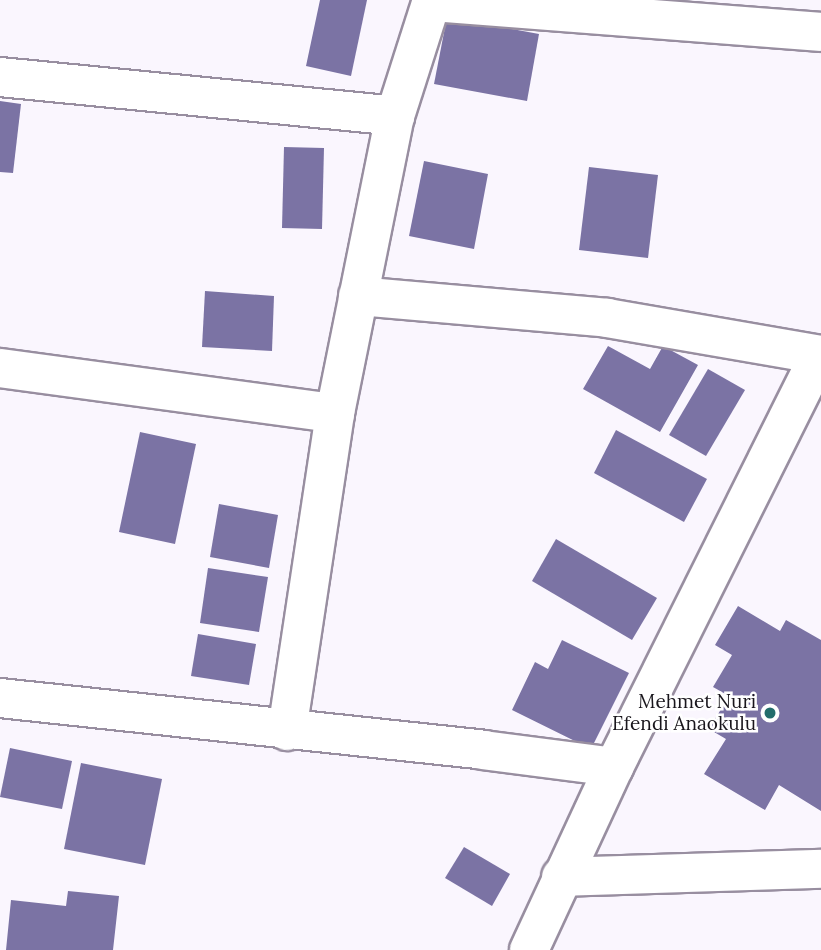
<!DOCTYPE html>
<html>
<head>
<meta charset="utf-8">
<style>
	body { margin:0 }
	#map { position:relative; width:821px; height:950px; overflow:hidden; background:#faf6fe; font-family:Lora,serif }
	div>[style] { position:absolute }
	.building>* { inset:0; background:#7b73a4 }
	.roads { filter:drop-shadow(2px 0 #988ea0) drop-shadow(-2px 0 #988ea0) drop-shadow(0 2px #988ea0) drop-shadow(0 -2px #988ea0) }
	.street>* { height:38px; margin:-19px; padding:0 19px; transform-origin:19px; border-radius:19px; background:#fff }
	.dots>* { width:19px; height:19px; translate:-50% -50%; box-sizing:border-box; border:4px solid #fff; border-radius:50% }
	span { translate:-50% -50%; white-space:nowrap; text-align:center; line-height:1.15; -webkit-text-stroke:5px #fff; paint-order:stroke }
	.poi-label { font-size:19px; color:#19161c }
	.right { translate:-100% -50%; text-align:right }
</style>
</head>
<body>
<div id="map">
	<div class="building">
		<i style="clip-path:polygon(320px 0,367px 0,351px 76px,306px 66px)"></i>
		<i style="clip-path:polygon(447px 17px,539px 34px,527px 101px,434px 84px)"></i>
		<i style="clip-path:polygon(0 101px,21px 104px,13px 173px,0 172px)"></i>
		<i style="clip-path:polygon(284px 147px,324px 148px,322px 229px,282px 228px)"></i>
		<i style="clip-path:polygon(424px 161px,488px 174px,474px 249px,409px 236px)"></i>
		<i style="clip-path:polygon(589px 167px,658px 175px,648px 258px,579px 250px)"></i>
		<i style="clip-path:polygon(205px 291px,274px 296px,272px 351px,202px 347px)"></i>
		<i style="clip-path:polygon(608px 346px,650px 369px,663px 346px,698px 365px,660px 432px,583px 389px)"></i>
		<i style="clip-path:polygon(708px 369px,745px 390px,706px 456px,669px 435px)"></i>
		<i style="clip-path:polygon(616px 430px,707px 479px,684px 522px,594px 473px)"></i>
		<i style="clip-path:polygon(140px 432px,196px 444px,175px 544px,119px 532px)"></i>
		<i style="clip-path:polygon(219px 504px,278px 515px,269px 568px,210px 557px)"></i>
		<i style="clip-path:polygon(556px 539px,657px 598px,632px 640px,532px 581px)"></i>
		<i style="clip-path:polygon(208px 568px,268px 577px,259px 632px,200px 623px)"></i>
		<i style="clip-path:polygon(738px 606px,780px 631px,786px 620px,821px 640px,821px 811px,779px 785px,765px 810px,704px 774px,726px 739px,709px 729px,729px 696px,713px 687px,732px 655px,715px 645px)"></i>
		<i style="clip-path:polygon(198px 634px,256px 644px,249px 685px,191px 676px)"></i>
		<i style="clip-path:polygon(562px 640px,629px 673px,591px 749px,512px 710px,535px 662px,548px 669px)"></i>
		<i style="clip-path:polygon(10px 748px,72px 761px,62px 809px,0 797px)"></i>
		<i style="clip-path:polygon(81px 763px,162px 779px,145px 865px,64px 849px)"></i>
		<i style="clip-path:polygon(464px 847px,510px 874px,492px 906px,445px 878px)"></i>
		<i style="clip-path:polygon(68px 891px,119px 896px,113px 950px,6px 950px,11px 900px,66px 906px)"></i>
	</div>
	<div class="roads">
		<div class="street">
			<i style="left:432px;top:2px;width:390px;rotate:4.4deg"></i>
			<i style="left:0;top:77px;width:397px;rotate:5.6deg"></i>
			<i style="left:358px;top:296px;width:250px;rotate:5deg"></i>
			<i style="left:607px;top:318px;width:217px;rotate:9.8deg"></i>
			<i style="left:0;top:368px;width:338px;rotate:7.7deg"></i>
			<i style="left:0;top:698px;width:486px;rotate:6.1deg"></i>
			<i style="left:483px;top:750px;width:132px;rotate:7.4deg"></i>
			<i style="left:287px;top:731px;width:322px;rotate:-81.4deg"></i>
			<i style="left:335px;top:413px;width:303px;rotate:-78.6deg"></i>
			<i style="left:395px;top:116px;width:122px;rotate:-72.3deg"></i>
			<i style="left:561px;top:877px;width:260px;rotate:-1.8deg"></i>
			<i style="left:529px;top:950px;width:202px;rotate:-65.1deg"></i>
			<i style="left:614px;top:767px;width:460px;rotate:-63.5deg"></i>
		</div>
	</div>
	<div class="dots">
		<i style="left:770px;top:713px;background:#226d6b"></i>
	</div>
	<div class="poi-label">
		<span class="right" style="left:756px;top:713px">Mehmet Nuri<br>Efendi Anaokulu</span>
	</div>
</div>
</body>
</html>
